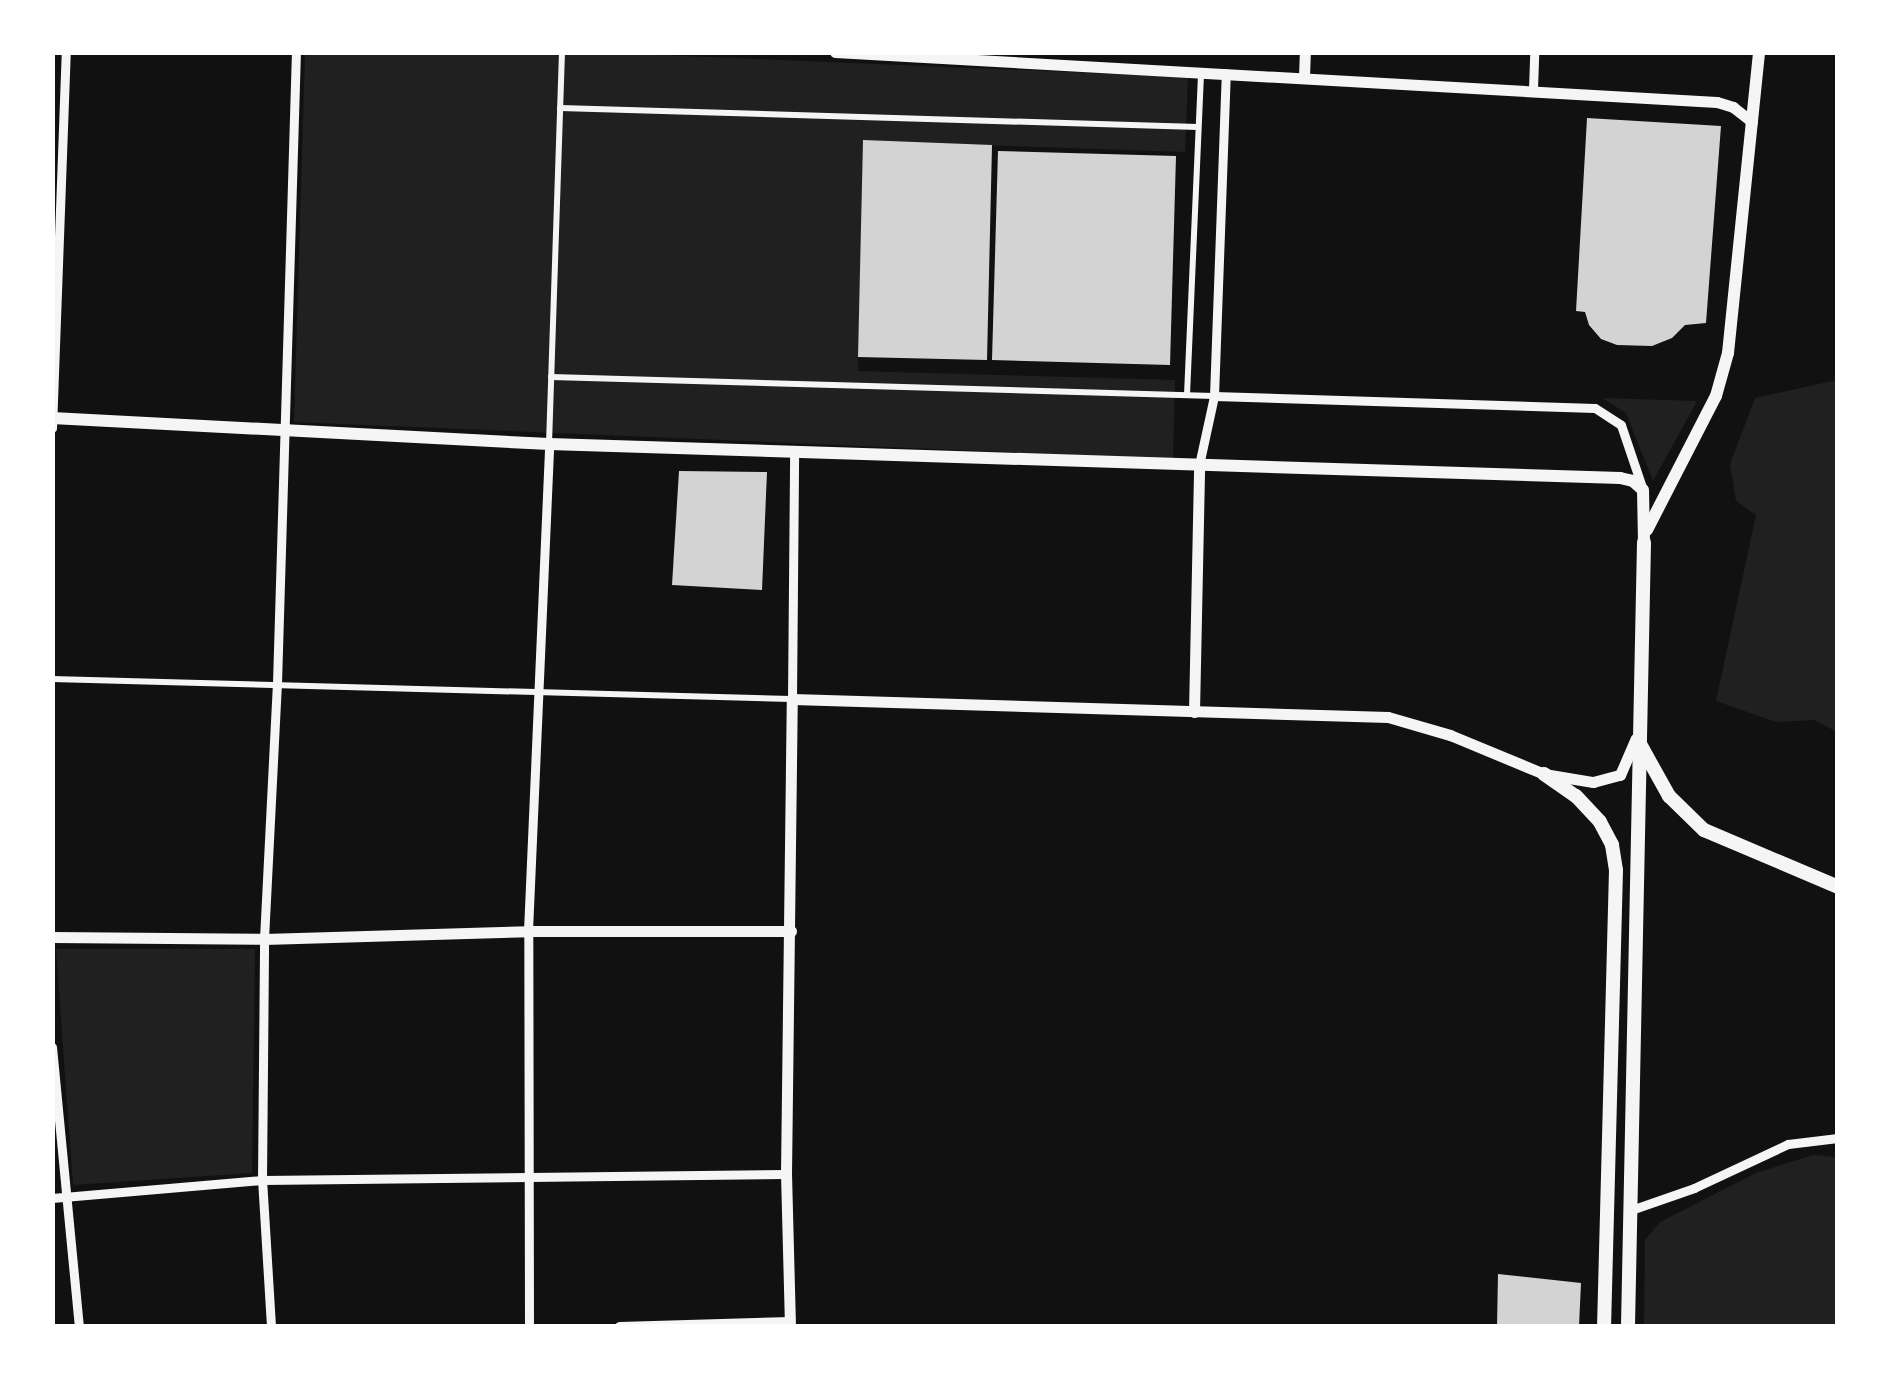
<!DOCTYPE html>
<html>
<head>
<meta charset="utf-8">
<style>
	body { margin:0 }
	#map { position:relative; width:1890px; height:1379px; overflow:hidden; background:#111; font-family:"Zilla Slab",serif }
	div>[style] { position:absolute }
	.green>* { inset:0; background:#202020 }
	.building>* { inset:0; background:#d3d3d3 }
	.pedestrian>* { height:6px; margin:-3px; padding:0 3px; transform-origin:3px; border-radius:3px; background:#f5f5f5 }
	.minor>* { height:9px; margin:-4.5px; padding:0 4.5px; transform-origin:4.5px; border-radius:4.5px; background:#f5f5f5 }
	.tertiary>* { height:11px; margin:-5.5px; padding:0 5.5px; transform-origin:5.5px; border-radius:5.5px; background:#f5f5f5 }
	.secondary>* { height:12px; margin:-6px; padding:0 6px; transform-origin:6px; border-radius:6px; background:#f5f5f5 }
	.primary>* { height:14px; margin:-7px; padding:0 7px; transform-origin:7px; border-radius:7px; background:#f5f5f5 }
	span { translate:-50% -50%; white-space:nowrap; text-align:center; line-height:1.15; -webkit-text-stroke:10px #fff; paint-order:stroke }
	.frame { position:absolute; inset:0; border:55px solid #fff; pointer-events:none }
</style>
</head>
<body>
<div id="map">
	<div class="green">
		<i style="clip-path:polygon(305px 53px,611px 53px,1188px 77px,1185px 152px,863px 141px,858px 371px,1175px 380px,1173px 459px,294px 422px)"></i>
		<i style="clip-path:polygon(1837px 380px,1838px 380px,1837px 732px,1814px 720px,1776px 722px,1716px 701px,1756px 515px,1736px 501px,1730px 464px,1755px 398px)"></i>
		<i style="clip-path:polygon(1602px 398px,1697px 401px,1653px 481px,1626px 413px)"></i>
		<i style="clip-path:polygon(56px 949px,255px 949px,252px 1173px,73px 1185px)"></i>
		<i style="clip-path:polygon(1813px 1155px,1837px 1157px,1837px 1326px,1644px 1326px,1645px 1240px,1660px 1222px,1756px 1173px)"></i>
	</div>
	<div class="building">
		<i style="clip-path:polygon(1587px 118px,1721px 126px,1706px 323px,1685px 325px,1672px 338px,1652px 346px,1617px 345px,1601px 339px,1589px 325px,1585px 312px,1576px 311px)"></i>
		<i style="clip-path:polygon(863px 140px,992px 145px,987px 360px,858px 357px)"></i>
		<i style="clip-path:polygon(998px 151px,1176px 156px,1170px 365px,992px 360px)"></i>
		<i style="clip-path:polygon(679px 471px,767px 472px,762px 590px,672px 585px)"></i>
		<i style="clip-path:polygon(1498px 1274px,1581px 1283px,1579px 1326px,1497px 1326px)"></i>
	</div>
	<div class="pedestrian">
		<i style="left:560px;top:108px;width:638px;rotate:1.71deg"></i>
		<i style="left:551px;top:377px;width:663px;rotate:1.64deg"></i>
		<i style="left:1187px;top:395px;width:322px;rotate:-87.5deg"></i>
		<i style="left:549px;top:444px;width:392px;rotate:-88.1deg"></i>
		<i style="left:52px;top:679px;width:739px;rotate:1.55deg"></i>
	</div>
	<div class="minor">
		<i style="left:1533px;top:89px;width:37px;rotate:-88deg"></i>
		<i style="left:1214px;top:396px;width:381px;rotate:1.8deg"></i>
		<i style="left:1595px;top:408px;width:31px;rotate:33deg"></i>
		<i style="left:1621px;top:425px;width:65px;rotate:71.3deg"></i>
		<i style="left:52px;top:428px;width:376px;rotate:-87.9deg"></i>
		<i style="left:1199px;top:465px;width:71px;rotate:-77.7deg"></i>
		<i style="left:1214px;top:396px;width:323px;rotate:-87.9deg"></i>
		<i style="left:792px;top:699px;width:247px;rotate:-89.5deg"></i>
		<i style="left:52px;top:1047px;width:280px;rotate:84.5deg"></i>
		<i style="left:52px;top:1198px;width:211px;rotate:-4.9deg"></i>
		<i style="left:262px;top:1180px;width:524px;rotate:-0.66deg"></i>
		<i style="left:1631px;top:1210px;width:67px;rotate:-19.2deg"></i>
		<i style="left:1694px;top:1188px;width:104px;rotate:-25.1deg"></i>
		<i style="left:1788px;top:1144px;width:50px;rotate:-6.8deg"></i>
		<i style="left:271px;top:1326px;width:146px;rotate:-93.5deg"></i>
		<i style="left:262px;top:1180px;width:241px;rotate:-89.5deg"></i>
		<i style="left:264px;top:939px;width:256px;rotate:-87.1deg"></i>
		<i style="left:277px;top:683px;width:631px;rotate:-88.28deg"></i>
		<i style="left:529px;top:1326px;width:395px;rotate:-90.1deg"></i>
		<i style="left:528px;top:931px;width:487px;rotate:-87.5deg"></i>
		<i style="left:619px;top:1326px;width:171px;rotate:-1.7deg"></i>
	</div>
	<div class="tertiary">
		<i style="left:835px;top:52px;width:883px;rotate:3.24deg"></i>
		<i style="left:1717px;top:102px;width:17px;rotate:17deg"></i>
		<i style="left:1733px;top:107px;width:24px;rotate:38deg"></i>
		<i style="left:1304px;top:77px;width:25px;rotate:-88deg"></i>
		<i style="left:1194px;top:712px;width:247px;rotate:-88.8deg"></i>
		<i style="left:52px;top:937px;width:212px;rotate:0.5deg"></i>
		<i style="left:264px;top:939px;width:264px;rotate:-1.7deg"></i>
		<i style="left:528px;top:931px;width:263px"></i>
		<i style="left:790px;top:1326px;width:152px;rotate:-91.5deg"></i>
		<i style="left:786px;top:1174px;width:475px;rotate:-89.3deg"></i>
		<i style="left:792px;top:699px;width:596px;rotate:1.73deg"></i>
		<i style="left:1388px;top:717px;width:65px;rotate:16.2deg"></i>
		<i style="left:1450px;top:735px;width:102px;rotate:22.5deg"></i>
		<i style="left:1544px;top:774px;width:50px;rotate:9.3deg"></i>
		<i style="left:1593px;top:782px;width:28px;rotate:-15deg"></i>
		<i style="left:1620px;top:775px;width:40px;rotate:-66.6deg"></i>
	</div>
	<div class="secondary">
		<i style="left:52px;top:418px;width:498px;rotate:3deg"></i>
		<i style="left:549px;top:444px;width:1072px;rotate:1.82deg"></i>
		<i style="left:1620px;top:478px;width:13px;rotate:13deg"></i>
		<i style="left:1633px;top:481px;width:13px;rotate:42deg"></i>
		<i style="left:1643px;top:490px;width:52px;rotate:88.9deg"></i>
		<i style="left:1647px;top:530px;width:151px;rotate:-62.8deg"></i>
		<i style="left:1716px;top:396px;width:45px;rotate:-74.4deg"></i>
		<i style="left:1728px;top:353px;width:303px;rotate:-84.1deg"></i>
	</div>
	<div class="primary">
		<i style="left:1640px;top:744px;width:60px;rotate:60.9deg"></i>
		<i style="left:1669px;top:796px;width:49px;rotate:44.2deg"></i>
		<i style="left:1704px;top:830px;width:146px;rotate:23deg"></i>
		<i style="left:1544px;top:774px;width:39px;rotate:35deg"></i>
		<i style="left:1576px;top:796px;width:35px;rotate:47deg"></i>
		<i style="left:1600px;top:822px;width:26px;rotate:62deg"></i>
		<i style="left:1612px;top:845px;width:25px;rotate:81deg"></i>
		<i style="left:1616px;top:870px;width:456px;rotate:91.5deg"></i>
		<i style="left:1628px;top:1326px;width:784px;rotate:-88.83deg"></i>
	</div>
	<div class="frame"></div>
</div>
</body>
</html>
